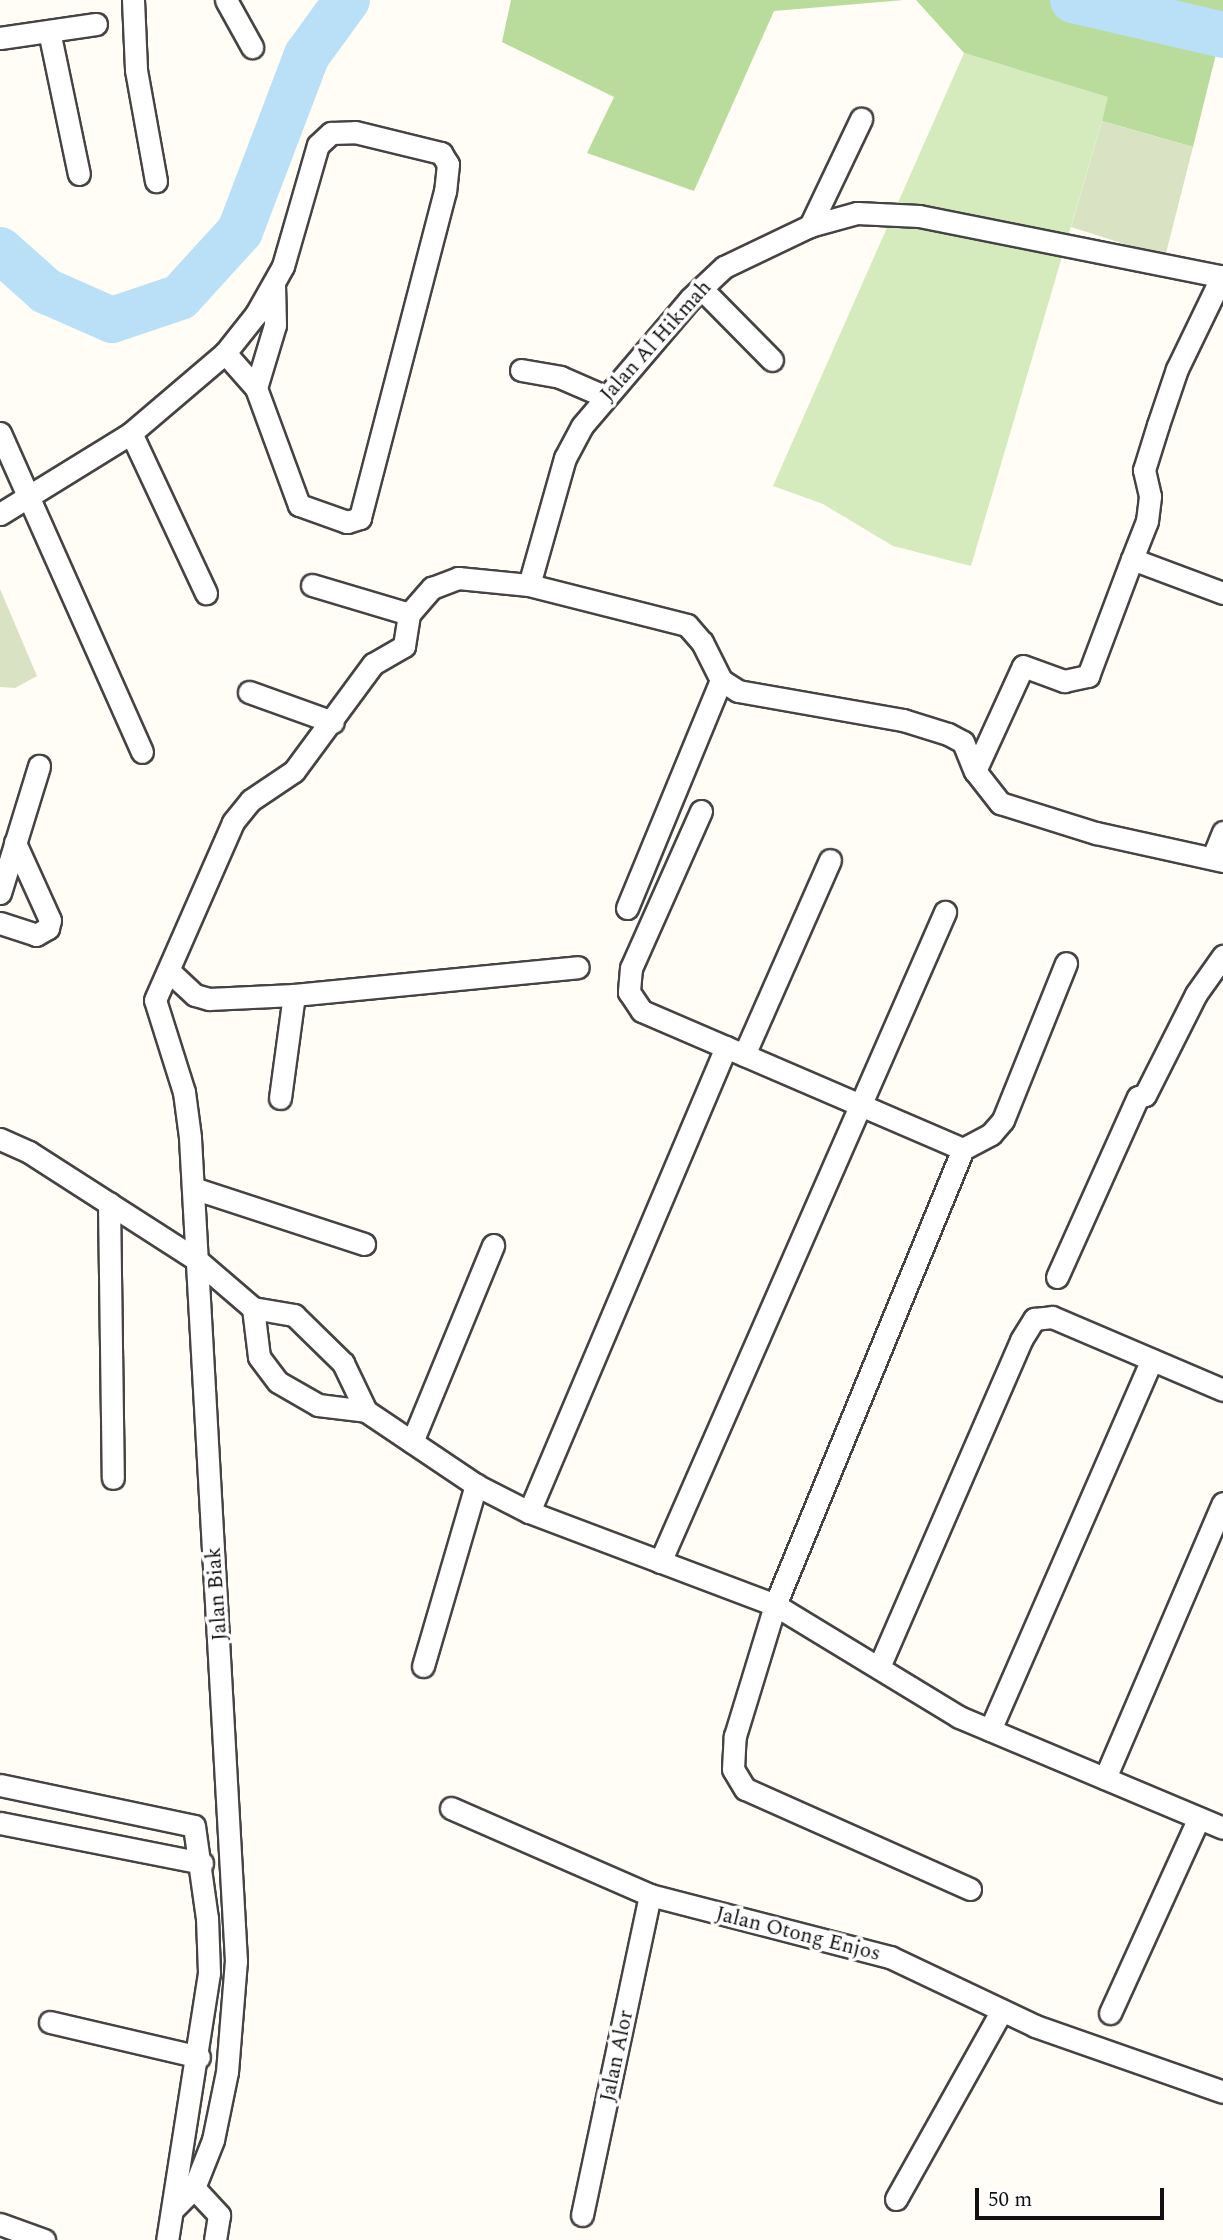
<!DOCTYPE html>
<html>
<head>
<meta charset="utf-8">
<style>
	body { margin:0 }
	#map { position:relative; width:1223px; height:2240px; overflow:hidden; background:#fffdf5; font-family:Spectral,serif }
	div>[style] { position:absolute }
	.green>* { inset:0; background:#d5ebbd }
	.forest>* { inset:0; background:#b9dc9c }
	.cemetery>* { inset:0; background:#d9e3c4 }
	.river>* { height:46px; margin:-23px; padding:0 23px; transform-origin:23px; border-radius:23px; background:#b9e0f7 }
	.roads { filter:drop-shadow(2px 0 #444) drop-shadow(-2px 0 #444) drop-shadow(0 2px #444) drop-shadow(0 -2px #444) }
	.street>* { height:21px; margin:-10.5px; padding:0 10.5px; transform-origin:10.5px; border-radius:10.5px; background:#fff }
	span { translate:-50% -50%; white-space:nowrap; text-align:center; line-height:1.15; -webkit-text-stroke:7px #fff; paint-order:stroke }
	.street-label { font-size:21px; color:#111 }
	.scale { position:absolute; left:975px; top:2188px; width:189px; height:32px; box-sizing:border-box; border:4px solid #111; border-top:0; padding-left:9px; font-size:21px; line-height:24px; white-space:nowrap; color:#111; -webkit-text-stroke:5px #fff; paint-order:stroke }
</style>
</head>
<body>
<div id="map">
	<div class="green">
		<i style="clip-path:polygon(964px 53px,1109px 97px,971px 566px,893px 546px,823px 504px,773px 486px)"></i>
	</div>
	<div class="forest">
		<i style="clip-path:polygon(511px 0,904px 0,774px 11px,694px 191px,587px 153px,614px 97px,502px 42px)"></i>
		<i style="clip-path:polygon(916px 0,1223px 0,1223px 51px,1217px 50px,1193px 147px,1102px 121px,1108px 97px,964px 53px)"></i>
	</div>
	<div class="cemetery">
		<i style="clip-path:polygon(1102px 121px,1193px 147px,1165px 257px,1071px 227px)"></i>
		<i style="clip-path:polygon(0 589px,37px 676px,15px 688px,0 687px)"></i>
	</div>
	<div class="river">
		<i style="left:1073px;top:0;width:154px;rotate:13.1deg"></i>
		<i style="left:0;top:250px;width:62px;rotate:41.7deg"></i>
		<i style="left:46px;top:291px;width:72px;rotate:23.7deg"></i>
		<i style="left:112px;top:320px;width:72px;rotate:-18.7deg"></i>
		<i style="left:180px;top:297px;width:89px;rotate:-47.7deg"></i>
		<i style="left:240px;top:231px;width:188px;rotate:-69.2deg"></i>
		<i style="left:307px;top:55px;width:68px;rotate:-54deg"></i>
	</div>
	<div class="roads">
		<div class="street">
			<i style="left:133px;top:0;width:70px;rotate:87.5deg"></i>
			<i style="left:136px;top:70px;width:113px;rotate:79.8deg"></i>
			<i style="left:226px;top:0;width:54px;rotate:61deg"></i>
			<i style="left:49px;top:31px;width:146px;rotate:78.2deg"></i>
			<i style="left:0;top:38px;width:97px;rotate:-8.3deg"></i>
			<i style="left:810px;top:226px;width:119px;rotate:-64.5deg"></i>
			<i style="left:701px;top:288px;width:101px;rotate:45.4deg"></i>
			<i style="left:521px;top:370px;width:40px;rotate:10deg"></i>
			<i style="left:560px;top:377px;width:50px;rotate:23.5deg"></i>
			<i style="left:256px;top:388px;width:66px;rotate:-73.2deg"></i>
			<i style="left:275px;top:325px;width:41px;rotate:-91.4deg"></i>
			<i style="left:0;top:433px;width:349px;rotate:66deg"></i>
			<i style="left:131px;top:433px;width:177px;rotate:64.9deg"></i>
			<i style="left:0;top:514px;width:154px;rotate:-31.7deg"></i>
			<i style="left:131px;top:433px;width:123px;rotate:-40.4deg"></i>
			<i style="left:225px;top:353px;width:50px;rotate:-51.5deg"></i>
			<i style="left:256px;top:314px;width:55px;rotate:-60.6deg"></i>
			<i style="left:283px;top:266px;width:126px;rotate:-73.9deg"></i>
			<i style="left:318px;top:145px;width:18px;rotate:-43deg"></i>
			<i style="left:331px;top:133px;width:24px;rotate:-2deg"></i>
			<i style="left:355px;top:132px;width:89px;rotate:13.7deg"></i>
			<i style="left:441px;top:153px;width:13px;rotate:58deg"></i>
			<i style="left:448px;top:164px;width:27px;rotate:96deg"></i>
			<i style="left:445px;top:191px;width:338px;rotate:104.6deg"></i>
			<i style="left:360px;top:518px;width:14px;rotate:163deg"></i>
			<i style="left:347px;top:522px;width:51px;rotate:-160.5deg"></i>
			<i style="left:299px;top:505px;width:125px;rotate:-110.2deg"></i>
			<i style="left:256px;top:388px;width:47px;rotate:-131.5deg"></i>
			<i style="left:1132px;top:559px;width:41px;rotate:-68.5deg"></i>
			<i style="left:1147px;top:521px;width:25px;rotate:-83deg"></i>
			<i style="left:1150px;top:496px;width:27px;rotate:-103deg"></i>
			<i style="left:1144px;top:470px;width:47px;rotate:-72.7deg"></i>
			<i style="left:1158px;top:425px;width:59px;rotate:-71.3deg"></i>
			<i style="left:1177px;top:369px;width:103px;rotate:-64.2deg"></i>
			<i style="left:312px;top:585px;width:101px;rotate:16.6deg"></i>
			<i style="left:529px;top:585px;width:132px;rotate:-74.2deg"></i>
			<i style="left:565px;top:458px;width:36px;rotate:-62deg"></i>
			<i style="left:582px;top:426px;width:167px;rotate:-49.6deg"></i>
			<i style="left:690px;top:299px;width:47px;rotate:-43.3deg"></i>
			<i style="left:724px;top:267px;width:95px;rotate:-25.5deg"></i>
			<i style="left:810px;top:226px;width:49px;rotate:-15.5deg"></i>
			<i style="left:857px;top:213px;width:62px;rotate:2.8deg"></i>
			<i style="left:919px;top:216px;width:310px;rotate:11.3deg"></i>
			<i style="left:249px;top:692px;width:89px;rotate:19.7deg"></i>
			<i style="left:975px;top:771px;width:115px;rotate:-65.4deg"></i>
			<i style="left:1023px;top:666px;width:44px;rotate:20.1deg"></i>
			<i style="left:1064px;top:681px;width:25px;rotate:-12deg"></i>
			<i style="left:1088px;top:676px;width:125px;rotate:-69.4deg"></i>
			<i style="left:1132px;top:559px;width:97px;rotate:20.5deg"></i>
			<i style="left:701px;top:811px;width:172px;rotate:114deg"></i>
			<i style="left:631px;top:968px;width:24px;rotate:95deg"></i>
			<i style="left:629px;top:992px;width:23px;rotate:56deg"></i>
			<i style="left:642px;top:1011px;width:349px;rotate:23.3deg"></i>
			<i style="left:1213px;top:857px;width:27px;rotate:-68deg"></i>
			<i style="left:0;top:893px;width:133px;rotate:-72.9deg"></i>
			<i style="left:627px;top:908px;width:247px;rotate:-67.6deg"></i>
			<i style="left:0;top:923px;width:38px;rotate:18deg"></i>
			<i style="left:36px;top:935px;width:14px;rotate:-30deg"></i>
			<i style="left:48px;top:928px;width:8px;rotate:-76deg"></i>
			<i style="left:50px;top:920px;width:85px;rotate:-114.4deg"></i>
			<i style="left:170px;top:972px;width:34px;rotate:43deg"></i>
			<i style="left:195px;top:995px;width:15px;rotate:16deg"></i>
			<i style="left:209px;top:999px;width:85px;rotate:-2.7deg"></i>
			<i style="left:294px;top:995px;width:285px;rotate:-5.6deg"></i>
			<i style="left:744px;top:1055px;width:213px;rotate:-66.2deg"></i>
			<i style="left:280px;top:1098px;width:104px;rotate:-82.3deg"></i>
			<i style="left:0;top:1139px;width:32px;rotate:24deg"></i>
			<i style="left:29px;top:1152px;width:200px;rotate:32.7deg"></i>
			<i style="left:197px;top:1260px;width:74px;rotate:40.6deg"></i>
			<i style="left:253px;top:1308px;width:42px;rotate:9.7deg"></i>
			<i style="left:294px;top:1315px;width:69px;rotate:44.4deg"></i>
			<i style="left:343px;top:1363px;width:53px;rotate:64.4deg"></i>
			<i style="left:193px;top:1188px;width:180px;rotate:18.1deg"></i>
			<i style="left:109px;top:1203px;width:275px;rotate:89.2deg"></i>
			<i style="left:1057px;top:1277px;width:197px;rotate:-65.8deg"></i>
			<i style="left:1138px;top:1097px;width:7px;rotate:-16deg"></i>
			<i style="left:1145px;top:1095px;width:113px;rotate:-63.2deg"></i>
			<i style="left:1196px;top:994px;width:47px;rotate:-54.6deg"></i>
			<i style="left:253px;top:1308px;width:49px;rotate:83deg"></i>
			<i style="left:259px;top:1357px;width:31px;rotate:53deg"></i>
			<i style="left:278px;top:1382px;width:46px;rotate:29.9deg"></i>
			<i style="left:318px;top:1405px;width:48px;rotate:7.1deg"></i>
			<i style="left:366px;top:1411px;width:133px;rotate:33.9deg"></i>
			<i style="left:476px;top:1485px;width:59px;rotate:27deg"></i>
			<i style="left:529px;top:1512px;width:263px;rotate:20.7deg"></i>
			<i style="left:775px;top:1605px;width:215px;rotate:31.3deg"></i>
			<i style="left:959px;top:1717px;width:286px;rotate:22.8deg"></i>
			<i style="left:412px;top:1442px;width:213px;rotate:-67.6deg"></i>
			<i style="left:529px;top:1512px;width:505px;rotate:-67.04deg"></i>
			<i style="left:660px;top:1562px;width:710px;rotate:-66.32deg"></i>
			<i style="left:423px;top:1666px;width:189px;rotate:-73.7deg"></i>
			<i style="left:879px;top:1667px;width:357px;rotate:-66.5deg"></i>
			<i style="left:1021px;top:1340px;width:25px;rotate:-58deg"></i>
			<i style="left:1034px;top:1319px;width:18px;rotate:-6deg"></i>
			<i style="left:1052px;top:1317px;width:186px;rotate:23.1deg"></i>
			<i style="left:990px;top:1730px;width:404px;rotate:-66.4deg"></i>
			<i style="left:1105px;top:1778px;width:299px;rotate:-66.8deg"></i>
			<i style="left:0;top:1785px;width:198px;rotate:11.9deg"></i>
			<i style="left:194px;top:1826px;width:93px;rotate:82deg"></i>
			<i style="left:207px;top:1918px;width:55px;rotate:87.9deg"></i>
			<i style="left:209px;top:1973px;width:270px;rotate:98.9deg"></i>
			<i style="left:451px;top:1808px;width:217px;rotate:23.6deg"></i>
			<i style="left:650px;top:1895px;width:248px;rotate:14.5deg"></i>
			<i style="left:890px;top:1957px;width:161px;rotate:25.4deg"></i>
			<i style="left:1035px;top:2026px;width:199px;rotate:19.3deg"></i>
			<i style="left:0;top:1823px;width:206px;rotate:11.2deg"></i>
			<i style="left:970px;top:1889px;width:246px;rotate:-156deg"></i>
			<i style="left:745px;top:1789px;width:23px;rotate:-121deg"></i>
			<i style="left:733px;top:1769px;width:33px;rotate:-87deg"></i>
			<i style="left:735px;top:1736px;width:137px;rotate:-73deg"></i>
			<i style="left:775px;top:1605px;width:493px;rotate:-67.6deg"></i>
			<i style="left:963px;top:1149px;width:32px;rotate:-28deg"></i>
			<i style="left:991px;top:1134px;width:18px;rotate:-49deg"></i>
			<i style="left:1003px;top:1120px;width:169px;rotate:-68.1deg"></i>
			<i style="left:1110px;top:2013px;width:214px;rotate:-65.5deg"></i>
			<i style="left:50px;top:2022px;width:153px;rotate:13.2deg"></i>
			<i style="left:194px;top:2188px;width:37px;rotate:47deg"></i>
			<i style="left:219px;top:2215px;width:25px;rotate:99deg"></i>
			<i style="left:896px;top:2199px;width:214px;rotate:-60.7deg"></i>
			<i style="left:173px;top:2209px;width:30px;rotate:-45deg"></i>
			<i style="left:194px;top:2188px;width:52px;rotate:-68.4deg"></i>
			<i style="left:213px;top:2140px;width:69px;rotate:-78.4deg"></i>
			<i style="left:227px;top:2072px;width:111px;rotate:-85.4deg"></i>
			<i style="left:236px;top:1961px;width:825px;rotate:-93.2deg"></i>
			<i style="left:190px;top:1137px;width:45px;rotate:-97.6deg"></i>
			<i style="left:184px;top:1092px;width:96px;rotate:-107.5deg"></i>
			<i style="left:155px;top:1000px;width:194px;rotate:-66.3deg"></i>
			<i style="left:233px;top:822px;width:28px;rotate:-51deg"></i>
			<i style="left:251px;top:800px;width:52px;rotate:-34deg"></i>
			<i style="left:294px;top:771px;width:133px;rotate:-53.6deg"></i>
			<i style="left:373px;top:664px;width:36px;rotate:-30deg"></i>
			<i style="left:404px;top:646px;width:32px;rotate:-81deg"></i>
			<i style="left:409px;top:614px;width:35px;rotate:-49deg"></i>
			<i style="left:432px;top:588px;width:28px;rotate:-21deg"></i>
			<i style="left:458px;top:578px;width:71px;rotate:5.6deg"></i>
			<i style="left:529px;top:585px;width:163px;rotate:14.2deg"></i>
			<i style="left:687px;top:625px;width:23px;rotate:49deg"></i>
			<i style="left:702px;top:642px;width:42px;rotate:63.4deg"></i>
			<i style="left:721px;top:680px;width:20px;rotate:33deg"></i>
			<i style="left:738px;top:691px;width:168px;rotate:10deg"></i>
			<i style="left:903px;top:720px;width:47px;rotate:17.3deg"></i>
			<i style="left:948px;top:734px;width:17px;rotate:28deg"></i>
			<i style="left:963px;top:742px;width:31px;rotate:68deg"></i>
			<i style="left:975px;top:771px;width:41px;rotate:52deg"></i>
			<i style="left:1000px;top:803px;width:101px;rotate:17.4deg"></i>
			<i style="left:1096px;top:833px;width:130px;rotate:12.4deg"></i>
			<i style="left:582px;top:2215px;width:327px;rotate:-78deg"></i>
			<i style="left:0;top:2224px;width:47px;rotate:20deg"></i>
		</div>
	</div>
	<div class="street-label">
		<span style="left:656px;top:341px;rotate:-48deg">Jalan Al Hikmah</span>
		<span style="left:217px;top:1594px;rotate:-94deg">Jalan Biak</span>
		<span style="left:798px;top:1934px;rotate:14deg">Jalan Otong Enjos</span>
		<span style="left:617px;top:2056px;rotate:-78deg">Jalan Alor</span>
	</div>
	<div class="scale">50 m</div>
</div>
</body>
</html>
